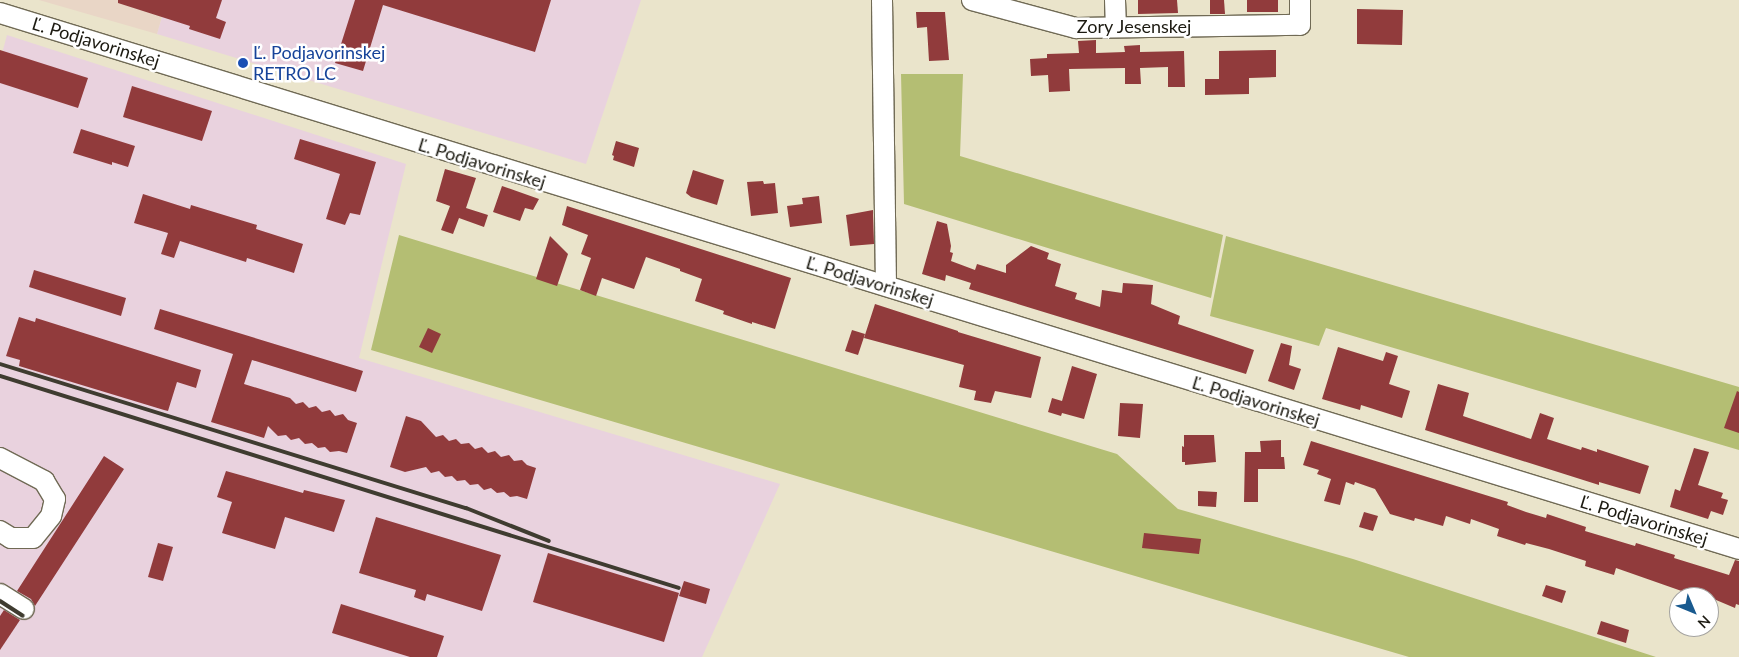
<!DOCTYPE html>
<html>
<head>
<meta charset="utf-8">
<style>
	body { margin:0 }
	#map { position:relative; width:1739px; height:657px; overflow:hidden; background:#eae4cb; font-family:Lato,sans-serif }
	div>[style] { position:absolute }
	.commercial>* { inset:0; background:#e9d6c6 }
	.industrial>* { inset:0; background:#e9d2de }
	.green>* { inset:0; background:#b4be73 }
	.building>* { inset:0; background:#913b3c }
	.roads { filter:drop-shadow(1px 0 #706a55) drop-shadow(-1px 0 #706a55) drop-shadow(0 1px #706a55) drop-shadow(0 -1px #706a55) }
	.minor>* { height:20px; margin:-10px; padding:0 10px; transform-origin:10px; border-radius:10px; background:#fff }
	.rail>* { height:4px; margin:-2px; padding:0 2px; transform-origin:2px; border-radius:2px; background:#3f3c30 }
	.dots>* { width:14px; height:14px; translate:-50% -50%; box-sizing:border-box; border:2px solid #fff; border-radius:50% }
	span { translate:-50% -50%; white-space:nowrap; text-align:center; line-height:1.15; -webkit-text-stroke:5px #fff; paint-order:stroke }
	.street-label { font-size:18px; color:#1c1a11 }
	.transit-label { font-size:18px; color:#164399 }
	.left { translate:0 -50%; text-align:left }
	.north { position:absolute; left:1669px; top:587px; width:50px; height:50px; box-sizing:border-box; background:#fff; border:1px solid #a4a3a0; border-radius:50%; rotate:135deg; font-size:14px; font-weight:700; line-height:20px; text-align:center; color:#1c1a11 }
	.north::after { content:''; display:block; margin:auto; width:18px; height:22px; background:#195a8f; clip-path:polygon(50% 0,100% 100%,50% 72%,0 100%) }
</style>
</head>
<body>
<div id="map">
	<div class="commercial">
		<i style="clip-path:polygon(39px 0,167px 0,157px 34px)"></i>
	</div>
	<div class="industrial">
		<i style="clip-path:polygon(167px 0,641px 0,586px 164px,157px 34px)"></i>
		<i style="clip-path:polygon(7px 35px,406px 164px,359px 358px,780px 484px,702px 657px,0 657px,0 61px)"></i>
	</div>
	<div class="green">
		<i style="clip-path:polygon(901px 74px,963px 74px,960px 156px,1223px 235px,1211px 298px,904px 204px)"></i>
		<i style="clip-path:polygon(399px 235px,1117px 454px,1178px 509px,1353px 559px,1656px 657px,1409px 657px,371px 350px)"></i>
		<i style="clip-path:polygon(1226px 236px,1739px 387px,1739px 450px,1326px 328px,1319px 346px,1210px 316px)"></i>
	</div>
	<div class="building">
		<i style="clip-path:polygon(118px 0,222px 0,216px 18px,226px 22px,220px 39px,189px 29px,190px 26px,118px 3px)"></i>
		<i style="clip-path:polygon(355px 0,551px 0,535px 52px,383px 5px,363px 71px,335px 63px)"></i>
		<i style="clip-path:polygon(1138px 0,1177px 0,1178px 13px,1138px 14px)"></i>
		<i style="clip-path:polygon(1210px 0,1224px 0,1225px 14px,1210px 14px)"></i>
		<i style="clip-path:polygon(1247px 0,1278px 0,1278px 12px,1247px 12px)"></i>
		<i style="clip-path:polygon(1357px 9px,1403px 10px,1402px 45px,1357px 44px)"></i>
		<i style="clip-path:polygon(916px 12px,945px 12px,949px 60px,929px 61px,927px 27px,917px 28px)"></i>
		<i style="clip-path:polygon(1096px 40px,1096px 53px,1125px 52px,1124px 46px,1140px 45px,1140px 52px,1184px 51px,1185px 87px,1168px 87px,1168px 67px,1140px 68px,1141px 84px,1125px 84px,1125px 68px,1069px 69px,1070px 91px,1049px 92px,1048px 75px,1031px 76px,1030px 59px,1047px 58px,1047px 54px,1079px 53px,1078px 41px)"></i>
		<i style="clip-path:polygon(0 50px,88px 78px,78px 108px,0 83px)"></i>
		<i style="clip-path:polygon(1276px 50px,1276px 77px,1249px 78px,1249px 94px,1205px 95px,1205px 79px,1219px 79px,1219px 51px)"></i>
		<i style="clip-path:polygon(132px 86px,212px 111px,202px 141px,123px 117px)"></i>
		<i style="clip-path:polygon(81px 129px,135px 146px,128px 167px,112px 162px,112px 165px,73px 153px)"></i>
		<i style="clip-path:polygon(300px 139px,376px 162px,360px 215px,350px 213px,345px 225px,326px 219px,340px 174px,294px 159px)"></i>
		<i style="clip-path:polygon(616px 141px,639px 148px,634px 167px,613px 160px,614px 156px,612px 155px)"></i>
		<i style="clip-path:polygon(445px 169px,476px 178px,466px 208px,488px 215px,484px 227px,459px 218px,453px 234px,441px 230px,450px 206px,436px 201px)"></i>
		<i style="clip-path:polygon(693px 170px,724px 180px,717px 205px,691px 197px,686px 193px)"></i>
		<i style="clip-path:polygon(763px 181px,764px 184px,775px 183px,778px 213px,751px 216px,747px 182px)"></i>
		<i style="clip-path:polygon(502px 186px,539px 199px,533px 210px,525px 208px,520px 221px,493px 212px)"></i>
		<i style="clip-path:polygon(143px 194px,190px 209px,191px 205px,257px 225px,256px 229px,303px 244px,294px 273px,247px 258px,246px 262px,180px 241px,174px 258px,161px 254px,168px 233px,134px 223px)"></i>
		<i style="clip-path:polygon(819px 196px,822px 223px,790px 227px,787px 206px,803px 204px,802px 198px)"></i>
		<i style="clip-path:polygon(567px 206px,791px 278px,775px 329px,752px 322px,752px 324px,723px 314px,724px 311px,695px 301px,702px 279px,680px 271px,680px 269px,646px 257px,634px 289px,602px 278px,596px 296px,580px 290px,591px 258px,581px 254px,588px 235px,562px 225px)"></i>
		<i style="clip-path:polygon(873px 210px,874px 244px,850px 246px,846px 215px)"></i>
		<i style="clip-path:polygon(937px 221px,947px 224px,951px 246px,950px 252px,953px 253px,951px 261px,975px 270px,977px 264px,1006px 273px,1006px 265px,1031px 246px,1049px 253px,1047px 259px,1061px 264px,1055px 286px,1077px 293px,1075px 299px,1100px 307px,1102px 290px,1122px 293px,1123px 283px,1153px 285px,1151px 304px,1180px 316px,1178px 324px,1254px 350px,1246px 374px,969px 289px,971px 283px,946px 275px,945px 281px,922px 274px)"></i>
		<i style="clip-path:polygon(550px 236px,568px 254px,557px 286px,536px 279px)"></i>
		<i style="clip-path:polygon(34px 270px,126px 298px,121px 316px,29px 287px)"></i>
		<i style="clip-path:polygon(875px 304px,958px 331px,958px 332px,1041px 357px,1031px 398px,995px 391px,991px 403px,974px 400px,976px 391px,959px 387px,964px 365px,864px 338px)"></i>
		<i style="clip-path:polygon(160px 309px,363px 371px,356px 392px,252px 360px,244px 384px,290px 398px,296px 404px,303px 402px,309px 408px,316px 406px,322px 412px,330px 410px,335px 416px,343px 414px,348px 420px,357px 423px,347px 453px,339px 451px,330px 452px,325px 447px,318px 448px,312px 443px,305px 444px,299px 438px,291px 440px,286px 435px,278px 436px,268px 426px,264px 438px,211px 422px,233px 354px,154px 329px)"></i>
		<i style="clip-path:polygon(19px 317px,35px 322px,36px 318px,201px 370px,196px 388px,177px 382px,168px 411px,164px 410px,19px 366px,20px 360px,6px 356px)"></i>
		<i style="clip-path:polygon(428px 328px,441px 334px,432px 353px,419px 347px)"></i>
		<i style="clip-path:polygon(852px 330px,865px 334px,858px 355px,845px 351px)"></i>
		<i style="clip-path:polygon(1281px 343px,1292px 346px,1289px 365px,1301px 369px,1294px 390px,1268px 381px)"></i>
		<i style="clip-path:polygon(1338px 347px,1383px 361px,1386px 352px,1398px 356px,1389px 384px,1410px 391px,1402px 418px,1361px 405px,1360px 410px,1322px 399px)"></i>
		<i style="clip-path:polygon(1072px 366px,1097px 374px,1084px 419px,1062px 413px,1061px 416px,1048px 412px,1052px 398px,1062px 401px)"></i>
		<i style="clip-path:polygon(1438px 384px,1469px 393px,1463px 416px,1531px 439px,1540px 413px,1554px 418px,1547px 439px,1581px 450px,1582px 447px,1597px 452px,1597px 449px,1649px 466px,1640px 494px,1599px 482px,1599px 485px,1425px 430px)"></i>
		<i style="clip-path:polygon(1737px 391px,1739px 392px,1739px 433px,1724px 428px)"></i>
		<i style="clip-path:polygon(1120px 403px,1143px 404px,1140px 438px,1118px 436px)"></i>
		<i style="clip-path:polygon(406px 416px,421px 421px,436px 437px,443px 435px,449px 441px,456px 439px,461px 444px,469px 443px,475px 449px,482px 447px,488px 453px,495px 451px,501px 457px,509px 455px,514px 461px,522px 460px,527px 465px,536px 468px,527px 499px,517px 496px,510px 497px,504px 492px,497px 493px,491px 488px,484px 490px,478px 484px,470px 485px,465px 480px,457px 481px,452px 476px,445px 477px,439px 471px,431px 473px,426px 467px,405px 472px,390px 467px)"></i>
		<i style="clip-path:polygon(1184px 435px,1214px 435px,1216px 462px,1185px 465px,1185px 462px,1182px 462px,1182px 446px,1184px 447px)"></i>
		<i style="clip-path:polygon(1281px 440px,1281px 457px,1284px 457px,1285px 469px,1258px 469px,1258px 502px,1244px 502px,1245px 452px,1261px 452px,1260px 441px)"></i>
		<i style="clip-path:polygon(1311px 441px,1508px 502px,1507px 505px,1526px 512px,1546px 518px,1547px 514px,1586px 527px,1585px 531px,1635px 546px,1636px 543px,1665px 552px,1675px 555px,1674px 558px,1729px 575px,1735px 560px,1739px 561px,1739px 605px,1736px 604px,1735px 608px,1709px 597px,1694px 593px,1693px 595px,1616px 568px,1614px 575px,1585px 566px,1586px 561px,1549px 549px,1526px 543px,1525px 545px,1497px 536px,1499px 529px,1471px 519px,1470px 524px,1446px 516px,1443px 526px,1415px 518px,1414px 521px,1390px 514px,1375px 489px,1355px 482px,1354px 485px,1346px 482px,1340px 505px,1324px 501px,1331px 479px,1317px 474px,1319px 470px,1303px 465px)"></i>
		<i style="clip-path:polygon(1694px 448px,1709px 452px,1698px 485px,1723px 493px,1721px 498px,1728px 500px,1723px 515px,1711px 511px,1708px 519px,1670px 507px,1675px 489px,1680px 491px)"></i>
		<i style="clip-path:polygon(104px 456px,124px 469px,35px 606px,31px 599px,17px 591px)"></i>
		<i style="clip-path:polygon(226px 471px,303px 493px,304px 490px,345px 500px,334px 532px,285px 517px,275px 549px,222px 533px,232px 502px,217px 497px)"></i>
		<i style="clip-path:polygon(1198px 491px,1217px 492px,1216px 507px,1198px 506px)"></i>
		<i style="clip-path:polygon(1364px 512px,1378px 516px,1373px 531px,1359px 527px)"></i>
		<i style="clip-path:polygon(376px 517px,501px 555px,482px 611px,427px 594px,425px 601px,414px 597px,416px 590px,359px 573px)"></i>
		<i style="clip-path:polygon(1144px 533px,1201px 539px,1199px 554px,1142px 548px)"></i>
		<i style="clip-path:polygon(158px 543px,173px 547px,163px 581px,148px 577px)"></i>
		<i style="clip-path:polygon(548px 553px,679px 593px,664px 642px,533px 602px)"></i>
		<i style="clip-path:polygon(684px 581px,710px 589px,706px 604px,679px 596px)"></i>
		<i style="clip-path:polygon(1546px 585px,1566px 591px,1562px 603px,1542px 596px)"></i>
		<i style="clip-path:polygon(341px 604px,444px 636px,437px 657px,410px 657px,332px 633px)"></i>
		<i style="clip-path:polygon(4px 610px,20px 620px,0 650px,0 616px)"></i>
		<i style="clip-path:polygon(1601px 621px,1629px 630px,1626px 643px,1597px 634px)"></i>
	</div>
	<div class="roads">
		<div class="minor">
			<i style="left:882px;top:0;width:285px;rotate:89.2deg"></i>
			<i style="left:972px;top:0;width:108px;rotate:15.1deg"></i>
			<i style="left:1076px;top:28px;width:224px;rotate:-0.8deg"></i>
			<i style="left:1300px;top:25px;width:25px;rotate:-90deg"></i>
			<i style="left:1115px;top:0;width:27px;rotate:88deg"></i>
			<i style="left:0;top:13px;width:1820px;rotate:17.13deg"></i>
			<i style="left:0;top:458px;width:50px;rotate:27.6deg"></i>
			<i style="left:44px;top:481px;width:21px;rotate:59deg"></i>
			<i style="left:55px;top:499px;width:17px;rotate:103deg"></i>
			<i style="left:51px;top:516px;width:28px;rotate:129deg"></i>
			<i style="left:33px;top:538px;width:22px;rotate:180deg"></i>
			<i style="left:11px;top:538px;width:13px;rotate:-148deg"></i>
			<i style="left:0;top:594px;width:28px;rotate:32deg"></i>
		</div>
	</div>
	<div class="rail">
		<i style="left:0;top:364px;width:488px;rotate:17.2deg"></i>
		<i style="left:466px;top:508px;width:89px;rotate:21.7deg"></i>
		<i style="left:0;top:376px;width:711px;rotate:17.34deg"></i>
		<i style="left:0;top:601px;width:27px;rotate:33deg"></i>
	</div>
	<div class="dots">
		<i style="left:243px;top:63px;background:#1a4fb4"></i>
	</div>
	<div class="street-label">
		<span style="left:1134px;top:26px">Zory Jesenskej</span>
		<span style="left:96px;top:42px;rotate:17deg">Ľ. Podjavorinskej</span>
		<span style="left:482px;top:163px;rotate:17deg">Ľ. Podjavorinskej</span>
		<span style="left:870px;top:281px;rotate:17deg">Ľ. Podjavorinskej</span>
		<span style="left:1256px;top:401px;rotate:17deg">Ľ. Podjavorinskej</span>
		<span style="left:1644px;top:520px;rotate:17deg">Ľ. Podjavorinskej</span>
	</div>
	<div class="transit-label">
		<span class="left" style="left:253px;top:63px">Ľ. Podjavorinskej<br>RETRO LC</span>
	</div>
	<div class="north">N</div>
</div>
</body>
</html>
